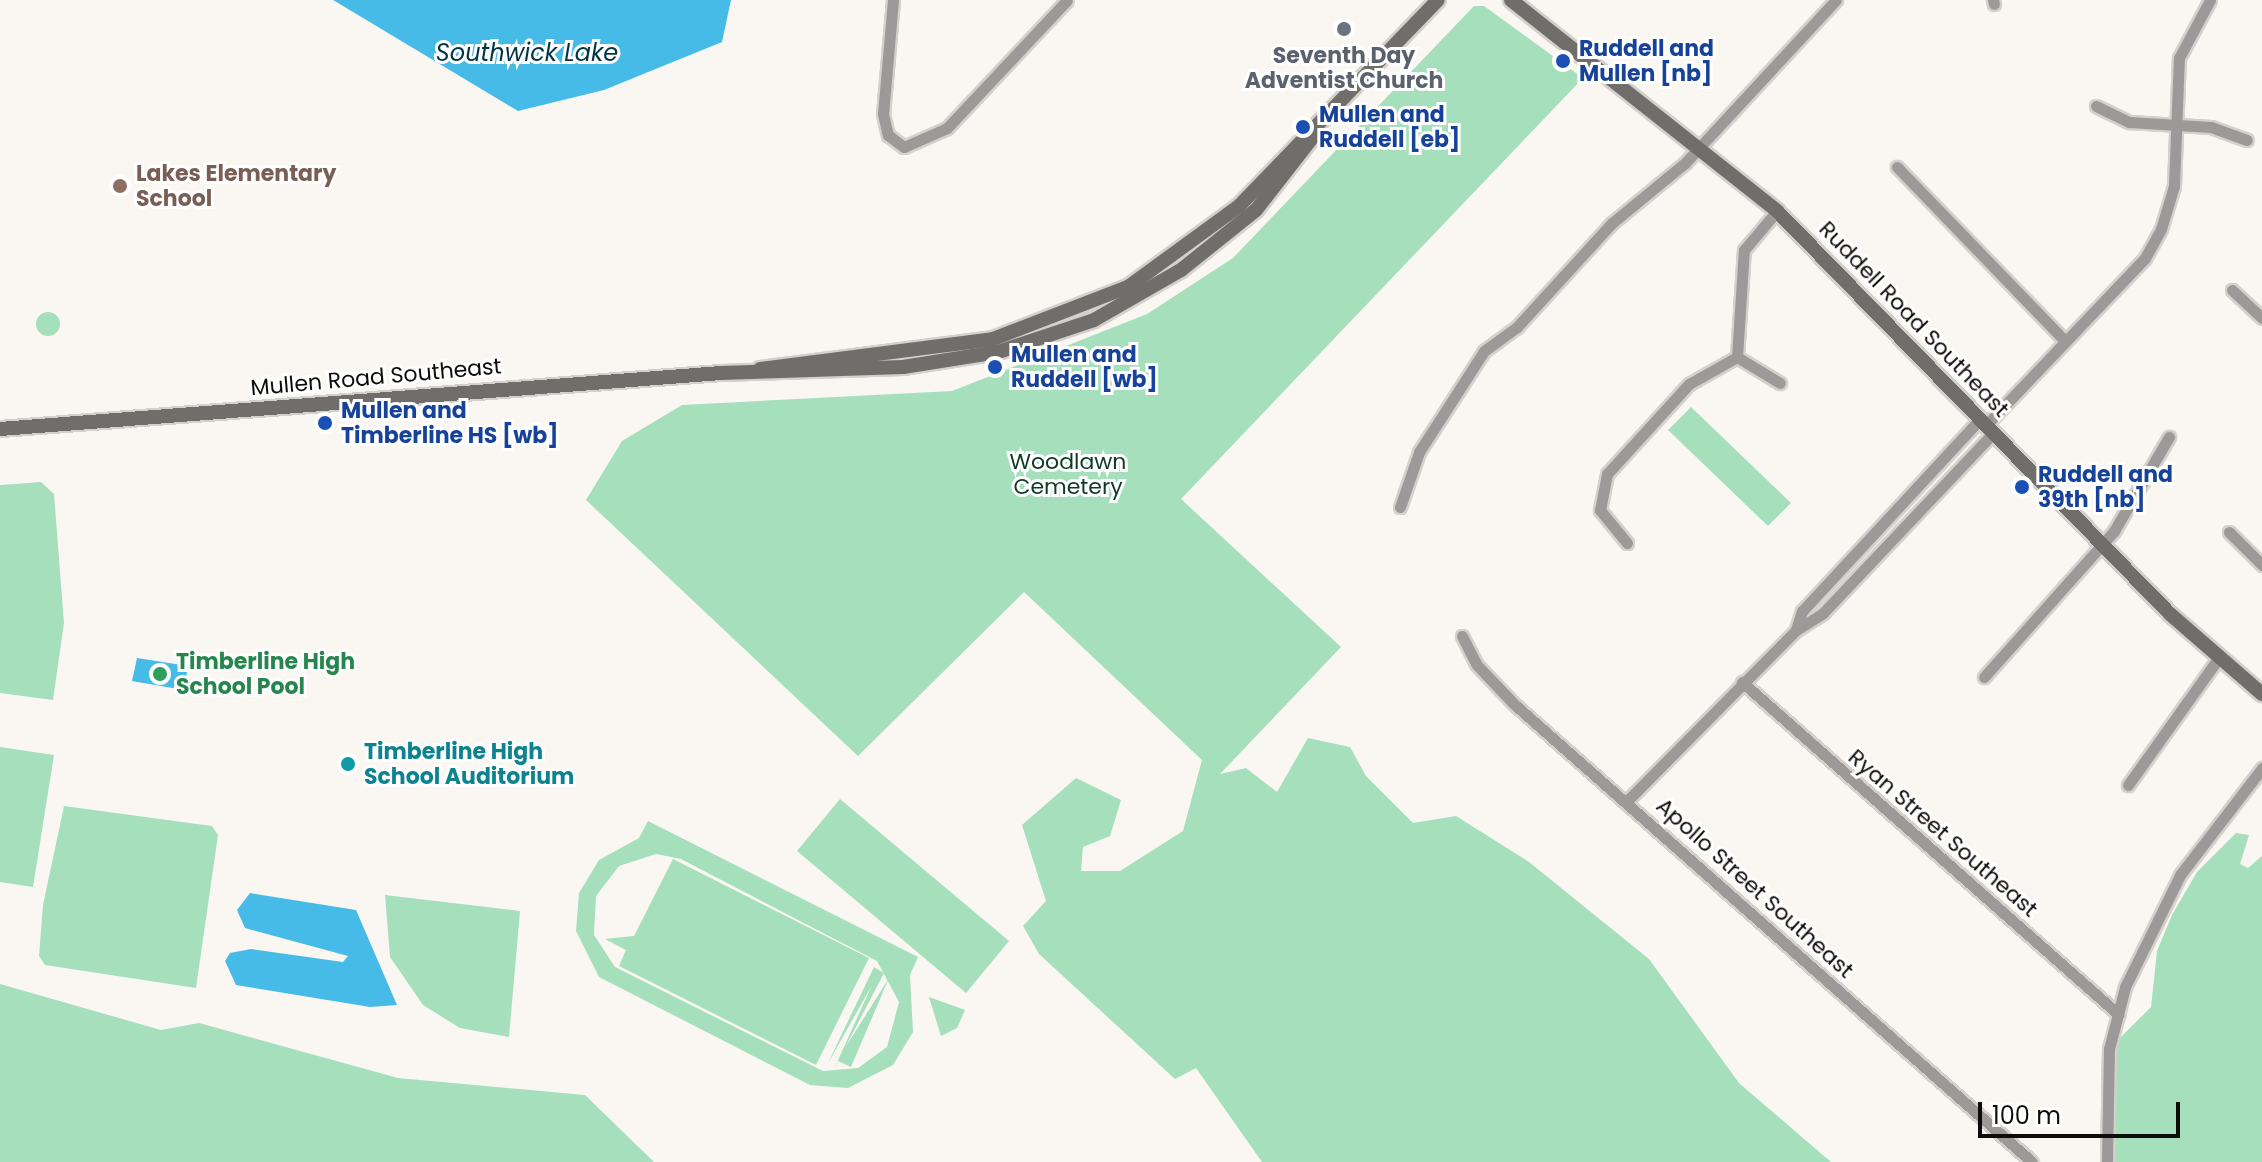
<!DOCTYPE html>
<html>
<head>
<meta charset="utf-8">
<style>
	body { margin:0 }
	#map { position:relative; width:2262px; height:1162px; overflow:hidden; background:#faf7f2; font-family:Poppins,sans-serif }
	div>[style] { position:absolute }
	.green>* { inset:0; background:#a5dfbc }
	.round { border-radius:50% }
	.water>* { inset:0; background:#47bbe8 }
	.roads { filter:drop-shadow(2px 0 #d4d1cd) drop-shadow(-2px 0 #d4d1cd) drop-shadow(0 2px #d4d1cd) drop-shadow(0 -2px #d4d1cd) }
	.street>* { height:11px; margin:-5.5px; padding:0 5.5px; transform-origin:5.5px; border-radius:5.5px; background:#9c9a98 }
	.secondary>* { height:14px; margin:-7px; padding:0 7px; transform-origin:7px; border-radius:7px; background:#706e6b }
	.dots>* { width:22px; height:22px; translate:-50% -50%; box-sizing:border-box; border:4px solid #fff; border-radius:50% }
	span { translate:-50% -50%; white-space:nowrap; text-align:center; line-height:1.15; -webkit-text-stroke:6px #fff; paint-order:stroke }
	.transit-label { font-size:22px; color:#164399; font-weight:700 }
	.left { translate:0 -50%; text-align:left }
	.worship-label { font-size:22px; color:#5b616d; font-weight:700 }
	.education-label { font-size:22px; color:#785e54; font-weight:700 }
	.street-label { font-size:22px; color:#0e0c0b }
	.park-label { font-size:22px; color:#103a25 }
	.leisure-label { font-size:22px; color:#27864d; font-weight:700 }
	.culture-label { font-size:22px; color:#0d838f; font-weight:700 }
	.water-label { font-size:24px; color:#003547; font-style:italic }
	.scale { position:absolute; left:1978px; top:1102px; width:202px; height:36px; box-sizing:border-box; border:4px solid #0e0c0b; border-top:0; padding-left:10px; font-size:24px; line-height:28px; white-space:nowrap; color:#0e0c0b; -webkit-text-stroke:6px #fff; paint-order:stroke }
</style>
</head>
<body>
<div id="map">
	<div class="green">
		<i style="clip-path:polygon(1474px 6px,1484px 6px,1583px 78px,1181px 499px,1341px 647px,1220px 774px,1246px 768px,1277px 792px,1308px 738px,1350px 747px,1366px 776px,1413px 823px,1456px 816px,1529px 862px,1649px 959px,1739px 1083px,1831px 1162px,1262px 1162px,1196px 1068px,1175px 1079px,1039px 954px,1023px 926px,1046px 901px,1022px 825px,1076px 778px,1121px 800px,1110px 836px,1083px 847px,1081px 871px,1120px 871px,1183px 831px,1202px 760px,1024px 592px,858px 756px,586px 500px,622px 441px,682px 405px,952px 391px,1147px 314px,1233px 258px)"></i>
		<i class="round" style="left:36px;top:312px;width:24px;height:24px"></i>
		<i style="clip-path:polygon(1691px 407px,1791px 503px,1768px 526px,1668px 430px)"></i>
		<i style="clip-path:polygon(41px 482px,54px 494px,64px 623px,53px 700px,0 693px,0 485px)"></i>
		<i style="clip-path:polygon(0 747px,54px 755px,33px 887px,0 882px)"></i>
		<i style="clip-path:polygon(840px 799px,1009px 941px,966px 993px,797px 851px)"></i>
		<i style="clip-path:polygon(64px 806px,212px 826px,218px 835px,196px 988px,45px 965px,39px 956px,43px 905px)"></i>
		<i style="clip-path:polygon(evenodd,648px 821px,918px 957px,910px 975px,913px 1032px,893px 1065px,848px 1088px,810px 1085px,599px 977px,576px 931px,579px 893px,599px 860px,639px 838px,648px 821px,656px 854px,681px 859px,877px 961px,899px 1002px,887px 1047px,858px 1068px,823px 1071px,615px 967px,594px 935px,596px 896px,619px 866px,656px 854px)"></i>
		<i style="clip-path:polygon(2236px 833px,2249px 835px,2240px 864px,2248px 868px,2262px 856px,2262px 1162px,2107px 1162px,2109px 1049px,2151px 1007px,2157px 951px,2172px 915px,2197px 872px)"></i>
		<i style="clip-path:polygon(673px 859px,869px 958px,816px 1065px,619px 966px,626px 950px,605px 939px,634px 936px)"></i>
		<i style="clip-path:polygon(385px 895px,520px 911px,509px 1037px,460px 1028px,423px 1005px,390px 957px)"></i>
		<i style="clip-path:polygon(874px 967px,884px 973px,845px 1048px,889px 978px,851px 1067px,838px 1061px,834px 1069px,872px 985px,827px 1065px)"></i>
		<i style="clip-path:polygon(0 984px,161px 1030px,199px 1023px,398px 1078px,585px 1095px,654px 1162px,0 1162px)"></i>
		<i style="clip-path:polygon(929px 997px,965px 1010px,957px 1028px,941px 1036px)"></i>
	</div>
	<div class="water">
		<i style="clip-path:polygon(333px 0,731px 0,722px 42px,604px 90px,518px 111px)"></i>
		<i style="clip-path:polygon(137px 658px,188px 666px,184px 690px,132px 681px)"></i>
		<i style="clip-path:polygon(250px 893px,356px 910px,397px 1005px,370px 1007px,236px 985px,225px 961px,230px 953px,251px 949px,343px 962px,348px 956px,245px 928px,237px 910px)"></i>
	</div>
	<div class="roads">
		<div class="street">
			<i style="left:893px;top:0;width:114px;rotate:95deg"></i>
			<i style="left:883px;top:114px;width:22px;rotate:77deg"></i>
			<i style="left:888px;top:135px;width:20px;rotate:37deg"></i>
			<i style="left:904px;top:147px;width:47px;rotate:-23.8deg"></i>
			<i style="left:947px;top:128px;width:175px;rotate:-46.8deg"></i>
			<i style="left:1993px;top:0;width:4px;rotate:76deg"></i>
			<i style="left:2096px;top:106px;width:37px;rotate:26deg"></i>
			<i style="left:2129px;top:122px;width:82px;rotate:3.5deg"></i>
			<i style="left:2211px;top:127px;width:38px;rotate:20deg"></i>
			<i style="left:1897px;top:167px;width:238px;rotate:46deg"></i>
			<i style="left:2232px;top:290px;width:41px;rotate:43deg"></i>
			<i style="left:1737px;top:357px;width:50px;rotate:31.2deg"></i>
			<i style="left:1981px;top:418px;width:263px;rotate:132.8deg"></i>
			<i style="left:1802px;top:611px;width:20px;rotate:108deg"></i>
			<i style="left:1796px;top:630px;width:32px;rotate:-32deg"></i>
			<i style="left:1823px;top:613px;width:249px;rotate:-46.6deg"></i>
			<i style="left:1987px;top:424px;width:229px;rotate:-46.4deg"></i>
			<i style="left:2145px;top:258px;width:33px;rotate:-61deg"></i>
			<i style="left:2161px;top:229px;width:45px;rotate:-73.2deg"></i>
			<i style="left:2174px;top:186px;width:128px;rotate:-87.8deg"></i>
			<i style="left:2179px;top:58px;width:66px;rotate:-61.9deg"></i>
			<i style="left:1400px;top:507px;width:58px;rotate:-70.9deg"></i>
			<i style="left:1419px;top:452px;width:120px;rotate:-57.2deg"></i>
			<i style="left:1484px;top:351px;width:41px;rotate:-36deg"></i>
			<i style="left:1517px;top:327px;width:141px;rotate:-47.6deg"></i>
			<i style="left:1612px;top:223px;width:94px;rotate:-39.4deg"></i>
			<i style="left:1685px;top:163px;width:222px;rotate:-47.2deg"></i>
			<i style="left:2229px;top:532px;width:47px;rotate:45deg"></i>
			<i style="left:1627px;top:543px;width:43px;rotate:-129.3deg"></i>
			<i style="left:1600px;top:510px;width:37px;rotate:-79deg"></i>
			<i style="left:1607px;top:474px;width:122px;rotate:-47.7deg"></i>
			<i style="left:1689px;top:384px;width:55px;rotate:-29.4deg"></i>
			<i style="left:1737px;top:357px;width:107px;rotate:-86.3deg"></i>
			<i style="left:1744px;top:250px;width:51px;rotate:-49.8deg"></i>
			<i style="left:1462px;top:636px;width:31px;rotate:63deg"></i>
			<i style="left:1476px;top:664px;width:55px;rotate:46.5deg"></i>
			<i style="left:1514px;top:704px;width:691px;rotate:41.48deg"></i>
			<i style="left:1984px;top:677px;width:195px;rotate:-48.3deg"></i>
			<i style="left:2114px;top:531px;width:109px;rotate:-59.7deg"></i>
			<i style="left:1742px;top:682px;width:502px;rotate:41.44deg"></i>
			<i style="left:2128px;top:785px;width:153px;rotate:-54.5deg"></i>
			<i style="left:1627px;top:801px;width:240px;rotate:-45.3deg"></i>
			<i style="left:2107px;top:1162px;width:113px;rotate:-89deg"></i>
			<i style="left:2109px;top:1049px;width:64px;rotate:-75.5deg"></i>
			<i style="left:2125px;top:987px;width:125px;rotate:-63.8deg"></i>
			<i style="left:2180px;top:875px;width:135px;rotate:-52.5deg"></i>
		</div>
		<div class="secondary">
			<i style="left:1511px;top:0;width:340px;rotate:38.4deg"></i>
			<i style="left:1777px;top:211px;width:563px;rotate:45.72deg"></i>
			<i style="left:2170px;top:614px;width:122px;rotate:41deg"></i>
			<i style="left:760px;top:369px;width:235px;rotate:-7.3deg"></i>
			<i style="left:993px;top:339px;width:145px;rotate:-21.1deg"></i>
			<i style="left:1128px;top:287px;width:137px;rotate:-36.1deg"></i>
			<i style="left:1239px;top:206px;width:286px;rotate:-46deg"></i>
			<i style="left:0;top:429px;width:723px;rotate:-4.44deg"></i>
			<i style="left:721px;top:373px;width:182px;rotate:-1.9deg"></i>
			<i style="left:903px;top:367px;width:96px;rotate:-9deg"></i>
			<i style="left:998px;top:352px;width:101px;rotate:-18.4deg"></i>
			<i style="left:1094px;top:320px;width:100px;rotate:-29.9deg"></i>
			<i style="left:1181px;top:270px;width:96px;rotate:-38.7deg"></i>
			<i style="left:1256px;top:210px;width:91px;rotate:-52.1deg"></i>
		</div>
	</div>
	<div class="dots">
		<i style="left:1344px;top:29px;background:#6b7280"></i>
		<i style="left:1563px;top:61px;background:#1a4fb4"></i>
		<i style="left:1303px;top:127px;background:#1a4fb4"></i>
		<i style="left:120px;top:186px;background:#8d6e63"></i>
		<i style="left:995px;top:367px;background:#1a4fb4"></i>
		<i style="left:325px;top:423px;background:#1a4fb4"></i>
		<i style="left:2022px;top:487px;background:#1a4fb4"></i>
		<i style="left:160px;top:674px;background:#2e9e5b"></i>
		<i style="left:348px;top:764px;background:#0f9aa8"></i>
	</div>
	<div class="transit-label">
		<span class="left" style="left:1579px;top:61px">Ruddell and<br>Mullen [nb]</span>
		<span class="left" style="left:1319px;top:127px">Mullen and<br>Ruddell [eb]</span>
		<span class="left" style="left:1011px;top:367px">Mullen and<br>Ruddell [wb]</span>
		<span class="left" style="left:341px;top:423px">Mullen and<br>Timberline HS [wb]</span>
		<span class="left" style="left:2038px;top:487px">Ruddell and<br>39th [nb]</span>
	</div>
	<div class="worship-label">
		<span style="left:1344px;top:68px">Seventh Day<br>Adventist Church</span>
	</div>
	<div class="education-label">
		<span class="left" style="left:136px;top:186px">Lakes Elementary<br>School</span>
	</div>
	<div class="street-label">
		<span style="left:1914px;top:319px;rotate:46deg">Ruddell Road Southeast</span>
		<span style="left:376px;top:377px;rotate:-5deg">Mullen Road Southeast</span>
		<span style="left:1943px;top:833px;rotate:41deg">Ryan Street Southeast</span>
		<span style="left:1755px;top:888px;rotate:42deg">Apollo Street Southeast</span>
	</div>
	<div class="park-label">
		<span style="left:1068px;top:474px">Woodlawn<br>Cemetery</span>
	</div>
	<div class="leisure-label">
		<span class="left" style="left:176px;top:674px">Timberline High<br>School Pool</span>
	</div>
	<div class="culture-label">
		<span class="left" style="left:364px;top:764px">Timberline High<br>School Auditorium</span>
	</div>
	<div class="water-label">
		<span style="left:527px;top:53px">Southwick Lake</span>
	</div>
	<div class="scale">100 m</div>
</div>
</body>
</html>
